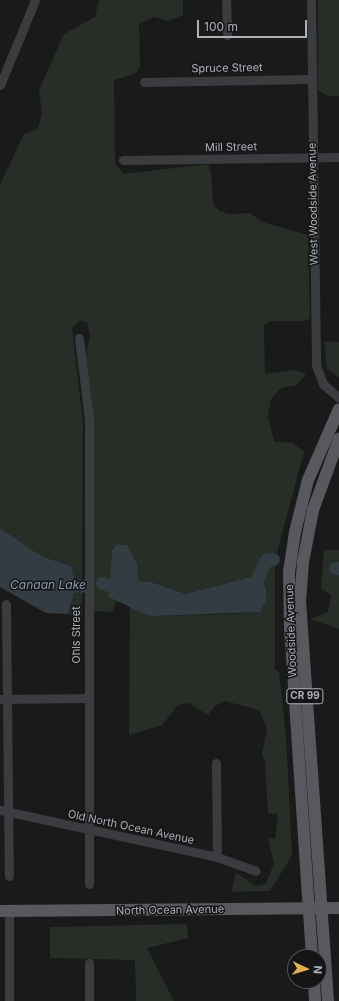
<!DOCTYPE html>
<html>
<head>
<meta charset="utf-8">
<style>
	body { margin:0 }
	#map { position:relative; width:339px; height:1001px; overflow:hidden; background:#1a1a1b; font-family:Inter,sans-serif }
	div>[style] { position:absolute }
	.green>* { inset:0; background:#262e27 }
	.water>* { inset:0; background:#343c43 }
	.river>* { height:13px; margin:-6.5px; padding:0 6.5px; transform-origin:6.5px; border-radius:6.5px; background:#343c43 }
	.minor>* { height:9px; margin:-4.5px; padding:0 4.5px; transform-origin:4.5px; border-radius:4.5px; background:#3b3c40 }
	.major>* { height:12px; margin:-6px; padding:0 6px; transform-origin:6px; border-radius:6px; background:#57595f }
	span { translate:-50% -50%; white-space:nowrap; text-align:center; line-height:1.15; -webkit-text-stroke:3px #151516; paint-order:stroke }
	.shield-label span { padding:1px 3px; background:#151516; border:1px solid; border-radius:3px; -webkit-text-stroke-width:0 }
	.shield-label { font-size:10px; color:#adb1ba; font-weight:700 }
	.street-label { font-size:11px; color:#adb1ba }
	.water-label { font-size:12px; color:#889db1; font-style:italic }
	.north { position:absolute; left:287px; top:949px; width:40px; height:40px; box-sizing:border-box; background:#151516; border:1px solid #525358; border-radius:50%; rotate:94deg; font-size:11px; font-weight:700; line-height:16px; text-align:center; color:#adb1ba }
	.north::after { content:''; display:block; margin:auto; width:14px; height:18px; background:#e0b14d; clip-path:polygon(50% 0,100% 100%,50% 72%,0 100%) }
	.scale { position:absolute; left:197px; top:20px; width:110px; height:18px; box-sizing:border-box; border:2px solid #adb1ba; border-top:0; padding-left:5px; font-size:12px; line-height:14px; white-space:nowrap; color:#adb1ba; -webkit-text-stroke:3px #151516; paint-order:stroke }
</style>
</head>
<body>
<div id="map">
	<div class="green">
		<i style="clip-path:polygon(99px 0,183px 0,183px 15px,168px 21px,154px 17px,139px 24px,140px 67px,135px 74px,114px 80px,115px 164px,124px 174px,208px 164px,211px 173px,213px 203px,219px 211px,229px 214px,250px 213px,262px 222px,308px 235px,310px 318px,305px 321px,271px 321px,264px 325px,265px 374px,296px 370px,306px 374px,297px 385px,281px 388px,271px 399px,268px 416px,274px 442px,293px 443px,304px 452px,275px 560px,275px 669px,279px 672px,286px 736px,292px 855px,270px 891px,231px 892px,236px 873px,256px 886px,266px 884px,274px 863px,268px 838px,275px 839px,278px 814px,268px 813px,265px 761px,262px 755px,267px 728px,259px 710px,225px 701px,215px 706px,208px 715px,188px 703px,178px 705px,162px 725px,129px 735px,130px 606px,153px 616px,234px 614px,260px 612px,266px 601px,250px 577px,186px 594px,151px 582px,137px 581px,137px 564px,127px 545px,117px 544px,109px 597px,117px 600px,112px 612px,92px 611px,93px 416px,86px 356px,90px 335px,87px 322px,80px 321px,72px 328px,83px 423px,82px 617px,68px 614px,76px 586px,71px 566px,41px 556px,0 528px,0 185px,24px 134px,38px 129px,42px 114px,39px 90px,64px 34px,95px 17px)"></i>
		<i style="clip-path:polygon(318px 0,339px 0,339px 96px,328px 96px,318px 90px)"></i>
		<i style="clip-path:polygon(324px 341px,339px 342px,339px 377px,327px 369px)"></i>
		<i style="clip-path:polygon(324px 550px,339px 550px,339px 629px,310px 619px,328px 612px,331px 595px,321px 589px)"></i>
		<i style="clip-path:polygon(187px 924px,188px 938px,147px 948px,174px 1001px,136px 1001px,135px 960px,50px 958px,50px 927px)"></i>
	</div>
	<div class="water">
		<i style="clip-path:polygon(0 528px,41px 556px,71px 566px,76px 586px,68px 614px,46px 613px,0 587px)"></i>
		<i style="clip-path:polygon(117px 544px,127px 545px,137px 564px,138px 581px,151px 582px,186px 594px,250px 577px,266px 587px,266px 601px,260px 612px,153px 616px,144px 614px,109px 597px,112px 551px)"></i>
	</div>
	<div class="river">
		<i style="left:335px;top:568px;width:4px"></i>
		<i style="left:102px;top:583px;width:25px;rotate:16deg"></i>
		<i style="left:58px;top:585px;width:24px;rotate:2deg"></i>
		<i style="left:247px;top:591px;width:5px;rotate:-11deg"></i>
		<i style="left:252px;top:590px;width:33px;rotate:-65deg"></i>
		<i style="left:266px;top:560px;width:7px;rotate:-8deg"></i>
	</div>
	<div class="minor">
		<i style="left:226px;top:0;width:35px;rotate:88deg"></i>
		<i style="left:311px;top:0;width:365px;rotate:89.2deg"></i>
		<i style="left:316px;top:365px;width:20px;rotate:70deg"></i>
		<i style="left:323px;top:384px;width:21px;rotate:41deg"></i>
		<i style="left:144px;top:82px;width:167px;rotate:-1deg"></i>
		<i style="left:0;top:85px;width:92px;rotate:-67.6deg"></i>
		<i style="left:123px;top:160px;width:216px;rotate:-0.8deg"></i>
		<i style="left:79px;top:338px;width:82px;rotate:83deg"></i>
		<i style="left:89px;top:419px;width:465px;rotate:90deg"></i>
		<i style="left:6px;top:604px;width:272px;rotate:89.4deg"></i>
		<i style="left:0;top:699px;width:87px;rotate:-0.7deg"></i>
		<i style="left:216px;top:763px;width:94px;rotate:89.4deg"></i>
		<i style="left:0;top:810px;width:222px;rotate:12.2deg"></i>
		<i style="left:217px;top:857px;width:41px;rotate:19.7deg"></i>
		<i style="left:9px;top:1001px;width:90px;rotate:-90deg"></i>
		<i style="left:89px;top:1001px;width:38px;rotate:-90deg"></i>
	</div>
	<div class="major">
		<i style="left:0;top:911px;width:339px;rotate:-0.5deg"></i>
		<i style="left:312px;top:957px;width:330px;rotate:-93.8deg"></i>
		<i style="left:290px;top:628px;width:56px;rotate:-91deg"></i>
		<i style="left:289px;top:572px;width:40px;rotate:-81.5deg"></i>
		<i style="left:295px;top:532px;width:54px;rotate:-76deg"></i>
		<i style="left:308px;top:480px;width:77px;rotate:-66.4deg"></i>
		<i style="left:314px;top:981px;width:20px;rotate:87deg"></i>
		<i style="left:328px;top:1001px;width:400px;rotate:-94deg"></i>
		<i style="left:300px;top:602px;width:40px;rotate:-85.7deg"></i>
		<i style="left:303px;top:562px;width:53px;rotate:-79.1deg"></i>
		<i style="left:313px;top:510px;width:76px;rotate:-69.9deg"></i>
	</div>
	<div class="shield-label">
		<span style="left:305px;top:696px">CR 99</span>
	</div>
	<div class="street-label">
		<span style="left:227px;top:68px;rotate:-1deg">Spruce Street</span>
		<span style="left:231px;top:147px;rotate:-1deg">Mill Street</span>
		<span style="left:313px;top:204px;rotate:-91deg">West Woodside Avenue</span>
		<span style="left:291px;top:631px;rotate:-92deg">Woodside Avenue</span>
		<span style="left:76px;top:635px;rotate:-90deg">Ohls Street</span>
		<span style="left:131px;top:827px;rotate:12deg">Old North Ocean Avenue</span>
		<span style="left:170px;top:910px;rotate:-1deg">North Ocean Avenue</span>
	</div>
	<div class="water-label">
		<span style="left:48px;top:585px">Canaan Lake</span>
	</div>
	<div class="north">N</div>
	<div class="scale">100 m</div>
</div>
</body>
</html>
